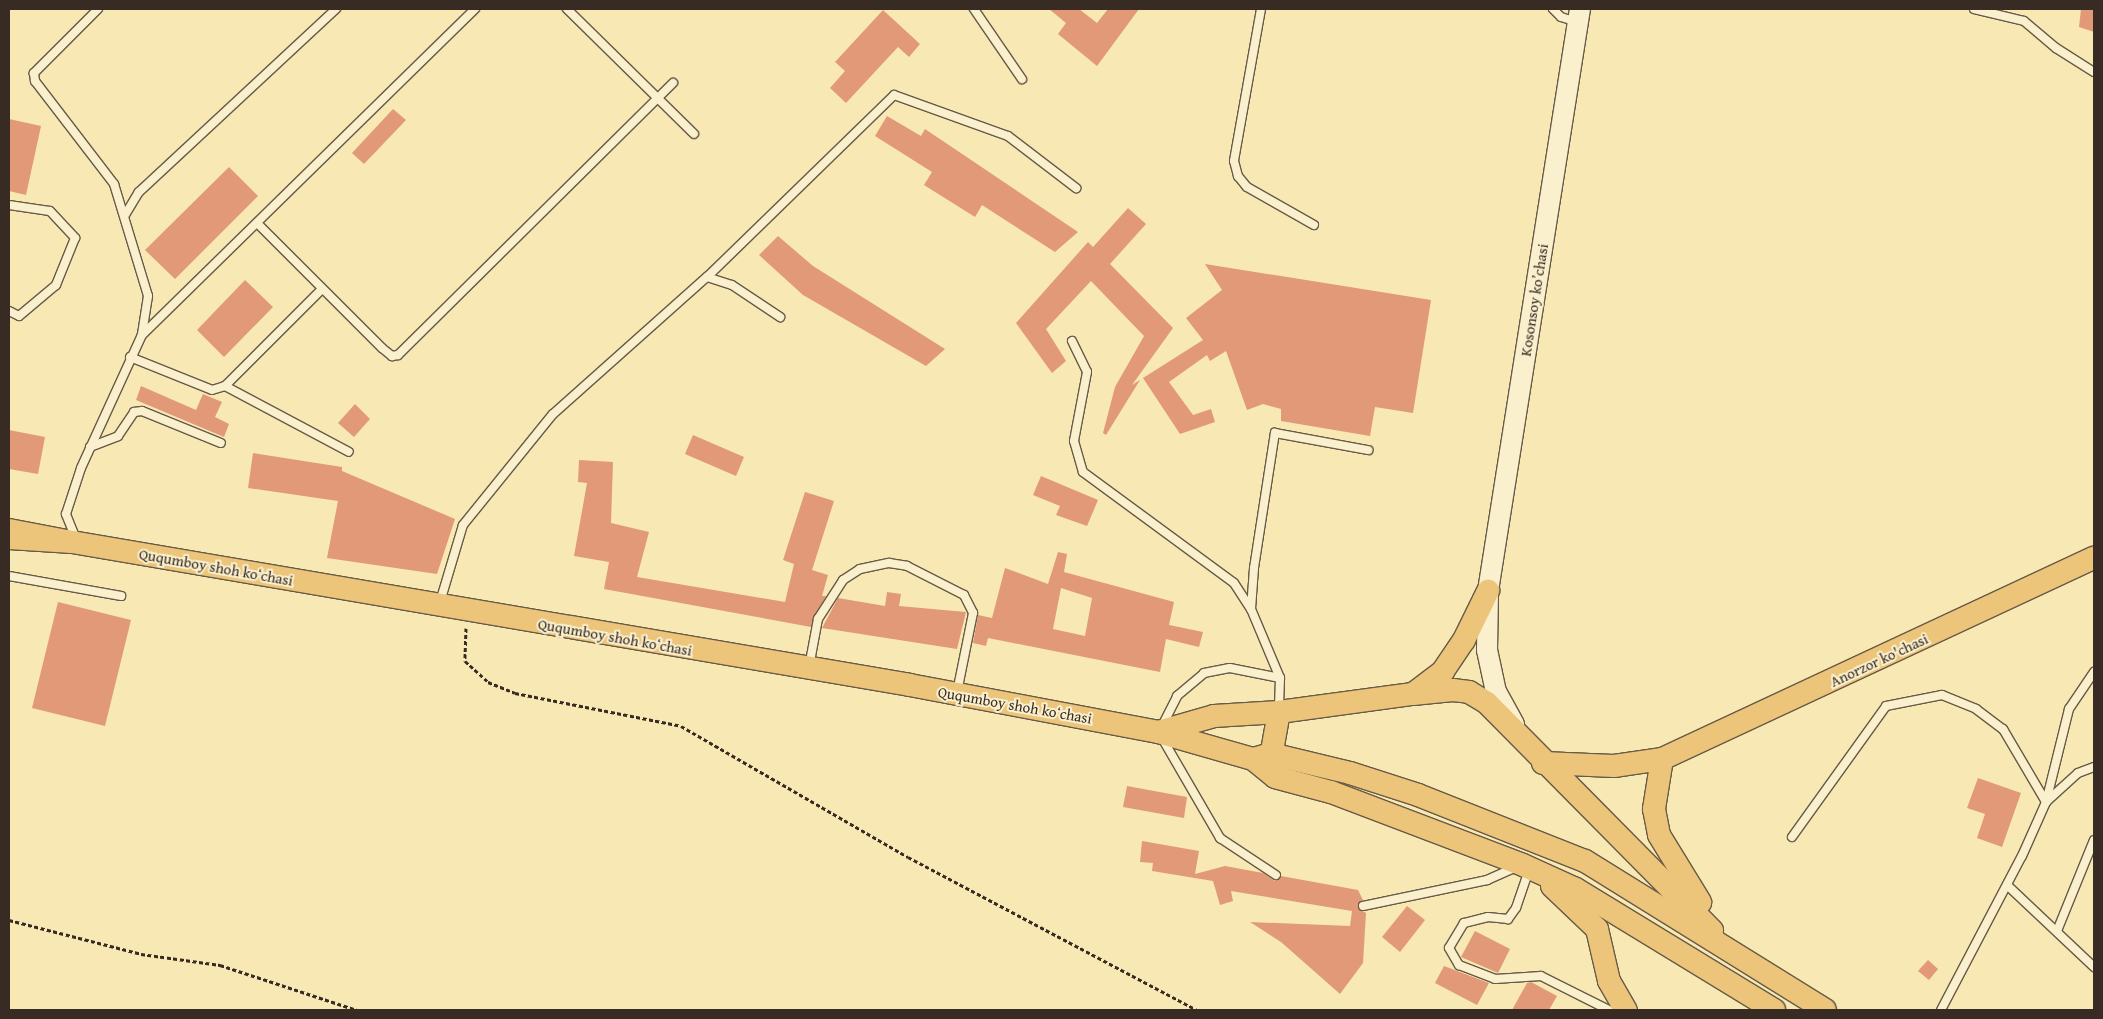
<!DOCTYPE html>
<html>
<head>
<meta charset="utf-8">
<style>
	body { margin:0 }
	#map { position:relative; width:2103px; height:1019px; overflow:hidden; background:#f7e8b4; font-family:"Gentium Book Plus",serif }
	div>[style] { position:absolute }
	.building>* { inset:0; background:#e29977 }
	.path>* { height:3px; margin-top:-1.5px; transform-origin:0; background:repeating-linear-gradient(90deg,#372b23 0 4px,transparent 0 6.5px) }
	.roads { filter:drop-shadow(1px 0 #675a47) drop-shadow(-1px 0 #675a47) drop-shadow(0 1px #675a47) drop-shadow(0 -1px #675a47) }
	.lane>* { height:8px; margin:-4px; padding:0 4px; transform-origin:4px; border-radius:4px; background:#faf0ce }
	.secondary>* { height:20px; margin:-10px; padding:0 10px; transform-origin:10px; border-radius:10px; background:#faf0ce }
	.primary>* { height:22px; margin:-11px; padding:0 11px; transform-origin:11px; border-radius:11px; background:#ecc47a }
	span { translate:-50% -50%; white-space:nowrap; text-align:center; line-height:1.15; -webkit-text-stroke:4px #faf0ce; paint-order:stroke }
	.street-label { font-size:15px; color:#372b23 }
	.frame { position:absolute; inset:0; border:10px solid #372b23; pointer-events:none }
</style>
</head>
<body>
<div id="map">
	<div class="building">
		<i style="clip-path:polygon(1049px 9px,1079px 9px,1097px 23px,1108px 9px,1139px 9px,1097px 66px,1058px 34px,1066px 23px)"></i>
		<i style="clip-path:polygon(2081px 9px,2094px 9px,2094px 32px,2079px 27px)"></i>
		<i style="clip-path:polygon(883px 10px,920px 44px,909px 57px,898px 47px,846px 103px,830px 88px,845px 71px,835px 62px)"></i>
		<i style="clip-path:polygon(393px 109px,406px 120px,364px 164px,352px 153px)"></i>
		<i style="clip-path:polygon(887px 116px,921px 136px,925px 129px,1078px 232px,1055px 252px,982px 205px,975px 217px,924px 185px,932px 172px,875px 136px)"></i>
		<i style="clip-path:polygon(9px 119px,41px 126px,26px 195px,9px 191px)"></i>
		<i style="clip-path:polygon(229px 167px,258px 196px,175px 279px,145px 250px)"></i>
		<i style="clip-path:polygon(1128px 208px,1146px 224px,1110px 264px,1173px 328px,1132px 385px,1140px 380px,1106px 435px,1103px 433px,1115px 387px,1144px 336px,1091px 281px,1046px 329px,1066px 361px,1052px 373px,1016px 323px,1088px 242px,1093px 247px)"></i>
		<i style="clip-path:polygon(778px 236px,813px 266px,945px 349px,926px 366px,803px 295px,759px 255px)"></i>
		<i style="clip-path:polygon(1205px 264px,1431px 300px,1413px 413px,1375px 407px,1370px 436px,1281px 421px,1281px 409px,1263px 404px,1247px 410px,1226px 351px,1210px 361px,1207px 355px,1169px 382px,1193px 415px,1211px 409px,1215px 422px,1180px 434px,1143px 378px,1203px 340px,1186px 318px,1222px 290px)"></i>
		<i style="clip-path:polygon(245px 280px,273px 307px,224px 357px,197px 330px)"></i>
		<i style="clip-path:polygon(141px 386px,196px 410px,203px 394px,222px 402px,215px 417px,229px 424px,224px 437px,136px 400px)"></i>
		<i style="clip-path:polygon(355px 404px,370px 419px,354px 437px,338px 423px)"></i>
		<i style="clip-path:polygon(9px 430px,45px 437px,38px 474px,9px 469px)"></i>
		<i style="clip-path:polygon(693px 435px,744px 457px,736px 476px,685px 454px)"></i>
		<i style="clip-path:polygon(253px 453px,342px 467px,342px 471px,455px 519px,437px 574px,327px 558px,338px 501px,248px 488px)"></i>
		<i style="clip-path:polygon(579px 460px,613px 462px,611px 523px,649px 532px,637px 577px,785px 602px,794px 564px,783px 560px,805px 492px,834px 501px,812px 570px,828px 575px,822px 596px,826px 596px,811px 627px,604px 589px,609px 562px,574px 556px,587px 483px,578px 482px)"></i>
		<i style="clip-path:polygon(1041px 476px,1098px 500px,1087px 526px,1056px 515px,1060px 506px,1033px 495px)"></i>
		<i style="clip-path:polygon(evenodd,1058px 552px,1067px 554px,1064px 572px,1174px 602px,1169px 625px,1203px 632px,1199px 647px,1166px 639px,1160px 672px,988px 638px,986px 646px,973px 643px,978px 615px,992px 618px,1005px 568px,1048px 584px,1058px 552px,1061px 588px,1092px 598px,1085px 636px,1053px 629px,1061px 588px)"></i>
		<i style="clip-path:polygon(887px 592px,901px 594px,899px 606px,966px 612px,957px 649px,822px 628px,838px 598px,885px 606px)"></i>
		<i style="clip-path:polygon(58px 602px,131px 620px,105px 726px,32px 708px)"></i>
		<i style="clip-path:polygon(1978px 778px,2021px 793px,2002px 847px,1977px 838px,1985px 814px,1967px 808px)"></i>
		<i style="clip-path:polygon(1127px 786px,1187px 797px,1184px 818px,1123px 807px)"></i>
		<i style="clip-path:polygon(1142px 841px,1199px 851px,1195px 874px,1225px 866px,1263px 873px,1275px 881px,1281px 876px,1358px 890px,1363px 900px,1358px 908px,1366px 913px,1363px 963px,1340px 994px,1281px 942px,1250px 922px,1350px 926px,1352px 911px,1231px 891px,1233px 901px,1220px 905px,1213px 881px,1152px 871px,1153px 863px,1140px 862px)"></i>
		<i style="clip-path:polygon(1407px 906px,1425px 920px,1400px 952px,1382px 937px)"></i>
		<i style="clip-path:polygon(1475px 931px,1510px 949px,1498px 973px,1461px 957px)"></i>
		<i style="clip-path:polygon(1928px 960px,1938px 969px,1929px 980px,1918px 971px)"></i>
		<i style="clip-path:polygon(1444px 966px,1489px 983px,1477px 1005px,1435px 983px)"></i>
		<i style="clip-path:polygon(1531px 982px,1557px 996px,1549px 1010px,1512px 1010px,1527px 983px)"></i>
	</div>
	<div class="path">
		<i style="left:466px;top:628px;width:33px;rotate:92deg"></i>
		<i style="left:465px;top:661px;width:31px;rotate:42deg"></i>
		<i style="left:488px;top:682px;width:29px;rotate:22deg"></i>
		<i style="left:515px;top:693px;width:169px;rotate:11.2deg"></i>
		<i style="left:681px;top:726px;width:262px;rotate:30deg"></i>
		<i style="left:908px;top:857px;width:327px;rotate:27.9deg"></i>
		<i style="left:9px;top:920px;width:136px;rotate:14.4deg"></i>
		<i style="left:141px;top:954px;width:80px;rotate:7.9deg"></i>
		<i style="left:220px;top:965px;width:144px;rotate:18.2deg"></i>
	</div>
	<div class="roads">
		<div class="lane">
			<i style="left:98px;top:9px;width:91px;rotate:135deg"></i>
			<i style="left:34px;top:73px;width:8px;rotate:83deg"></i>
			<i style="left:35px;top:81px;width:130px;rotate:52.5deg"></i>
			<i style="left:114px;top:184px;width:117px;rotate:73.1deg"></i>
			<i style="left:148px;top:296px;width:39px;rotate:99deg"></i>
			<i style="left:567px;top:9px;width:178px;rotate:44.5deg"></i>
			<i style="left:974px;top:9px;width:85px;rotate:55.6deg"></i>
			<i style="left:1261px;top:9px;width:154px;rotate:100.1deg"></i>
			<i style="left:1234px;top:161px;width:16px;rotate:75deg"></i>
			<i style="left:1238px;top:176px;width:14px;rotate:51deg"></i>
			<i style="left:1247px;top:187px;width:77px;rotate:29.6deg"></i>
			<i style="left:1553px;top:9px;width:11px;rotate:45deg"></i>
			<i style="left:1561px;top:17px;width:17px;rotate:17deg"></i>
			<i style="left:1974px;top:9px;width:51px;rotate:13.5deg"></i>
			<i style="left:2024px;top:21px;width:42px;rotate:40.2deg"></i>
			<i style="left:2056px;top:48px;width:45px;rotate:32.3deg"></i>
			<i style="left:9px;top:205px;width:41px;rotate:8.3deg"></i>
			<i style="left:50px;top:211px;width:37px;rotate:47deg"></i>
			<i style="left:75px;top:238px;width:51px;rotate:112deg"></i>
			<i style="left:56px;top:285px;width:48px;rotate:140deg"></i>
			<i style="left:19px;top:316px;width:11px;rotate:-153deg"></i>
			<i style="left:125px;top:215px;width:27px;rotate:-59deg"></i>
			<i style="left:139px;top:192px;width:269px;rotate:-42.9deg"></i>
			<i style="left:257px;top:223px;width:177px;rotate:45deg"></i>
			<i style="left:382px;top:348px;width:13px;rotate:39deg"></i>
			<i style="left:392px;top:356px;width:6px;rotate:-9deg"></i>
			<i style="left:398px;top:355px;width:387px;rotate:-44.7deg"></i>
			<i style="left:707px;top:277px;width:26px;rotate:18deg"></i>
			<i style="left:732px;top:285px;width:58px;rotate:33.7deg"></i>
			<i style="left:1072px;top:341px;width:34px;rotate:64deg"></i>
			<i style="left:1087px;top:372px;width:70px;rotate:100.7deg"></i>
			<i style="left:1074px;top:441px;width:32px;rotate:74deg"></i>
			<i style="left:1083px;top:472px;width:187px;rotate:36.3deg"></i>
			<i style="left:1234px;top:583px;width:31px;rotate:57deg"></i>
			<i style="left:1251px;top:609px;width:75px;rotate:67.2deg"></i>
			<i style="left:1280px;top:678px;width:32px;rotate:92deg"></i>
			<i style="left:130px;top:357px;width:88px;rotate:21.9deg"></i>
			<i style="left:212px;top:390px;width:14px;rotate:-17deg"></i>
			<i style="left:225px;top:386px;width:137px;rotate:-45deg"></i>
			<i style="left:225px;top:386px;width:140px;rotate:28deg"></i>
			<i style="left:90px;top:447px;width:30px;rotate:-21deg"></i>
			<i style="left:118px;top:436px;width:29px;rotate:-56deg"></i>
			<i style="left:134px;top:412px;width:8px;rotate:-7deg"></i>
			<i style="left:142px;top:411px;width:85px;rotate:22.1deg"></i>
			<i style="left:76px;top:539px;width:27px;rotate:-112deg"></i>
			<i style="left:66px;top:514px;width:48px;rotate:-71.9deg"></i>
			<i style="left:81px;top:468px;width:146px;rotate:-65.4deg"></i>
			<i style="left:142px;top:335px;width:466px;rotate:-44.4deg"></i>
			<i style="left:9px;top:576px;width:114px;rotate:10.1deg"></i>
			<i style="left:440px;top:602px;width:80px;rotate:-73.4deg"></i>
			<i style="left:463px;top:525px;width:143px;rotate:-51deg"></i>
			<i style="left:553px;top:414px;width:206px;rotate:-41.7deg"></i>
			<i style="left:707px;top:277px;width:261px;rotate:-44.2deg"></i>
			<i style="left:894px;top:95px;width:121px;rotate:19.8deg"></i>
			<i style="left:1008px;top:136px;width:86px;rotate:37.4deg"></i>
			<i style="left:1251px;top:609px;width:41px;rotate:-85.8deg"></i>
			<i style="left:1254px;top:568px;width:137px;rotate:-81.2deg"></i>
			<i style="left:1275px;top:433px;width:95px;rotate:10.4deg"></i>
			<i style="left:809px;top:667px;width:49px;rotate:-79.4deg"></i>
			<i style="left:818px;top:619px;width:46px;rotate:-57.3deg"></i>
			<i style="left:843px;top:580px;width:20px;rotate:-33deg"></i>
			<i style="left:860px;top:569px;width:30px;rotate:-12deg"></i>
			<i style="left:889px;top:563px;width:18px;rotate:9deg"></i>
			<i style="left:907px;top:566px;width:64px;rotate:27deg"></i>
			<i style="left:964px;top:595px;width:20px;rotate:63deg"></i>
			<i style="left:973px;top:613px;width:81px;rotate:101.4deg"></i>
			<i style="left:1162px;top:726px;width:34px;rotate:-63deg"></i>
			<i style="left:1177px;top:696px;width:35px;rotate:-40deg"></i>
			<i style="left:1204px;top:673px;width:26px;rotate:-11deg"></i>
			<i style="left:1230px;top:668px;width:51px;rotate:11.3deg"></i>
			<i style="left:1162px;top:738px;width:116px;rotate:59.9deg"></i>
			<i style="left:1220px;top:838px;width:67px;rotate:33.5deg"></i>
			<i style="left:2046px;top:802px;width:96px;rotate:-76.1deg"></i>
			<i style="left:2069px;top:709px;width:45px;rotate:-56deg"></i>
			<i style="left:1792px;top:837px;width:161px;rotate:-54.3deg"></i>
			<i style="left:1886px;top:706px;width:57px;rotate:-11.1deg"></i>
			<i style="left:1942px;top:695px;width:37px;rotate:22deg"></i>
			<i style="left:1976px;top:709px;width:34px;rotate:37deg"></i>
			<i style="left:2003px;top:729px;width:85px;rotate:59.5deg"></i>
			<i style="left:1529px;top:870px;width:40px;rotate:108.9deg"></i>
			<i style="left:1516px;top:908px;width:14px;rotate:126deg"></i>
			<i style="left:1508px;top:919px;width:20px;rotate:-174deg"></i>
			<i style="left:1488px;top:917px;width:25px;rotate:166deg"></i>
			<i style="left:1464px;top:923px;width:29px;rotate:121deg"></i>
			<i style="left:1449px;top:948px;width:20px;rotate:60deg"></i>
			<i style="left:1459px;top:965px;width:39px;rotate:21deg"></i>
			<i style="left:1495px;top:979px;width:46px;rotate:-3.7deg"></i>
			<i style="left:1541px;top:976px;width:76px;rotate:26.6deg"></i>
			<i style="left:2007px;top:885px;width:120px;rotate:43.3deg"></i>
			<i style="left:1363px;top:906px;width:127px;rotate:-11.8deg"></i>
			<i style="left:1487px;top:880px;width:32px;rotate:-24deg"></i>
			<i style="left:2057px;top:931px;width:98px;rotate:-67.9deg"></i>
			<i style="left:1941px;top:1010px;width:174px;rotate:-62.3deg"></i>
			<i style="left:2022px;top:856px;width:59px;rotate:-66deg"></i>
			<i style="left:2046px;top:802px;width:43px;rotate:-42.2deg"></i>
			<i style="left:2078px;top:773px;width:17px;rotate:-21deg"></i>
		</div>
		<div class="secondary">
			<i style="left:1514px;top:724px;width:37px;rotate:-119deg"></i>
			<i style="left:1496px;top:692px;width:43px;rotate:-102.1deg"></i>
			<i style="left:1487px;top:650px;width:59px;rotate:-89deg"></i>
			<i style="left:1488px;top:591px;width:589px;rotate:-81.02deg"></i>
		</div>
		<div class="primary">
			<i style="left:9px;top:530px;width:64px;rotate:10.8deg"></i>
			<i style="left:72px;top:542px;width:63px;rotate:-176.4deg"></i>
			<i style="left:72px;top:542px;width:850px;rotate:9.68deg"></i>
			<i style="left:910px;top:685px;width:252px;rotate:10.7deg"></i>
			<i style="left:1158px;top:732px;width:99px;rotate:15.9deg"></i>
			<i style="left:1253px;top:759px;width:28px;rotate:39deg"></i>
			<i style="left:1275px;top:777px;width:58px;rotate:15deg"></i>
			<i style="left:1331px;top:792px;width:205px;rotate:20.8deg"></i>
			<i style="left:1523px;top:865px;width:58px;rotate:24.4deg"></i>
			<i style="left:1576px;top:889px;width:232px;rotate:31.4deg"></i>
			<i style="left:1413px;top:694px;width:40px;rotate:-5.7deg"></i>
			<i style="left:1453px;top:690px;width:16px;rotate:7deg"></i>
			<i style="left:1469px;top:692px;width:21px;rotate:31deg"></i>
			<i style="left:1487px;top:703px;width:320px;rotate:45.3deg"></i>
			<i style="left:1158px;top:732px;width:58px;rotate:-15.9deg"></i>
			<i style="left:1214px;top:716px;width:65px;rotate:-3.5deg"></i>
			<i style="left:1279px;top:712px;width:135px;rotate:-7.7deg"></i>
			<i style="left:1413px;top:694px;width:38px;rotate:-37deg"></i>
			<i style="left:1443px;top:671px;width:37px;rotate:-56deg"></i>
			<i style="left:1464px;top:640px;width:55px;rotate:-63.9deg"></i>
			<i style="left:1253px;top:759px;width:19px;rotate:-16deg"></i>
			<i style="left:1271px;top:754px;width:81px;rotate:13.5deg"></i>
			<i style="left:1350px;top:773px;width:71px;rotate:17.9deg"></i>
			<i style="left:1418px;top:795px;width:180px;rotate:21.6deg"></i>
			<i style="left:1585px;top:861px;width:282px;rotate:31.8deg"></i>
			<i style="left:1662px;top:759px;width:51px;rotate:99.1deg"></i>
			<i style="left:1654px;top:809px;width:26px;rotate:79deg"></i>
			<i style="left:1659px;top:835px;width:79px;rotate:58.5deg"></i>
			<i style="left:1543px;top:763px;width:71px;rotate:2.4deg"></i>
			<i style="left:1614px;top:766px;width:49px;rotate:-8.3deg"></i>
			<i style="left:1662px;top:759px;width:476px;rotate:-25deg"></i>
			<i style="left:1269px;top:768px;width:57px;rotate:-79.9deg"></i>
			<i style="left:1552px;top:886px;width:62px;rotate:43.7deg"></i>
			<i style="left:1597px;top:929px;width:53px;rotate:77deg"></i>
			<i style="left:1609px;top:981px;width:34px;rotate:60deg"></i>
		</div>
	</div>
	<div class="street-label">
		<span style="left:1534px;top:300px;rotate:-81deg">Kosonsoy ko’chasi</span>
		<span style="left:216px;top:567px;rotate:10deg">Ququmboy shoh koʻchasi</span>
		<span style="left:615px;top:637px;rotate:10deg">Ququmboy shoh koʻchasi</span>
		<span style="left:1879px;top:660px;rotate:-25deg">Anorzor ko'chasi</span>
		<span style="left:1015px;top:705px;rotate:10deg">Ququmboy shoh koʻchasi</span>
	</div>
	<div class="frame"></div>
</div>
</body>
</html>
